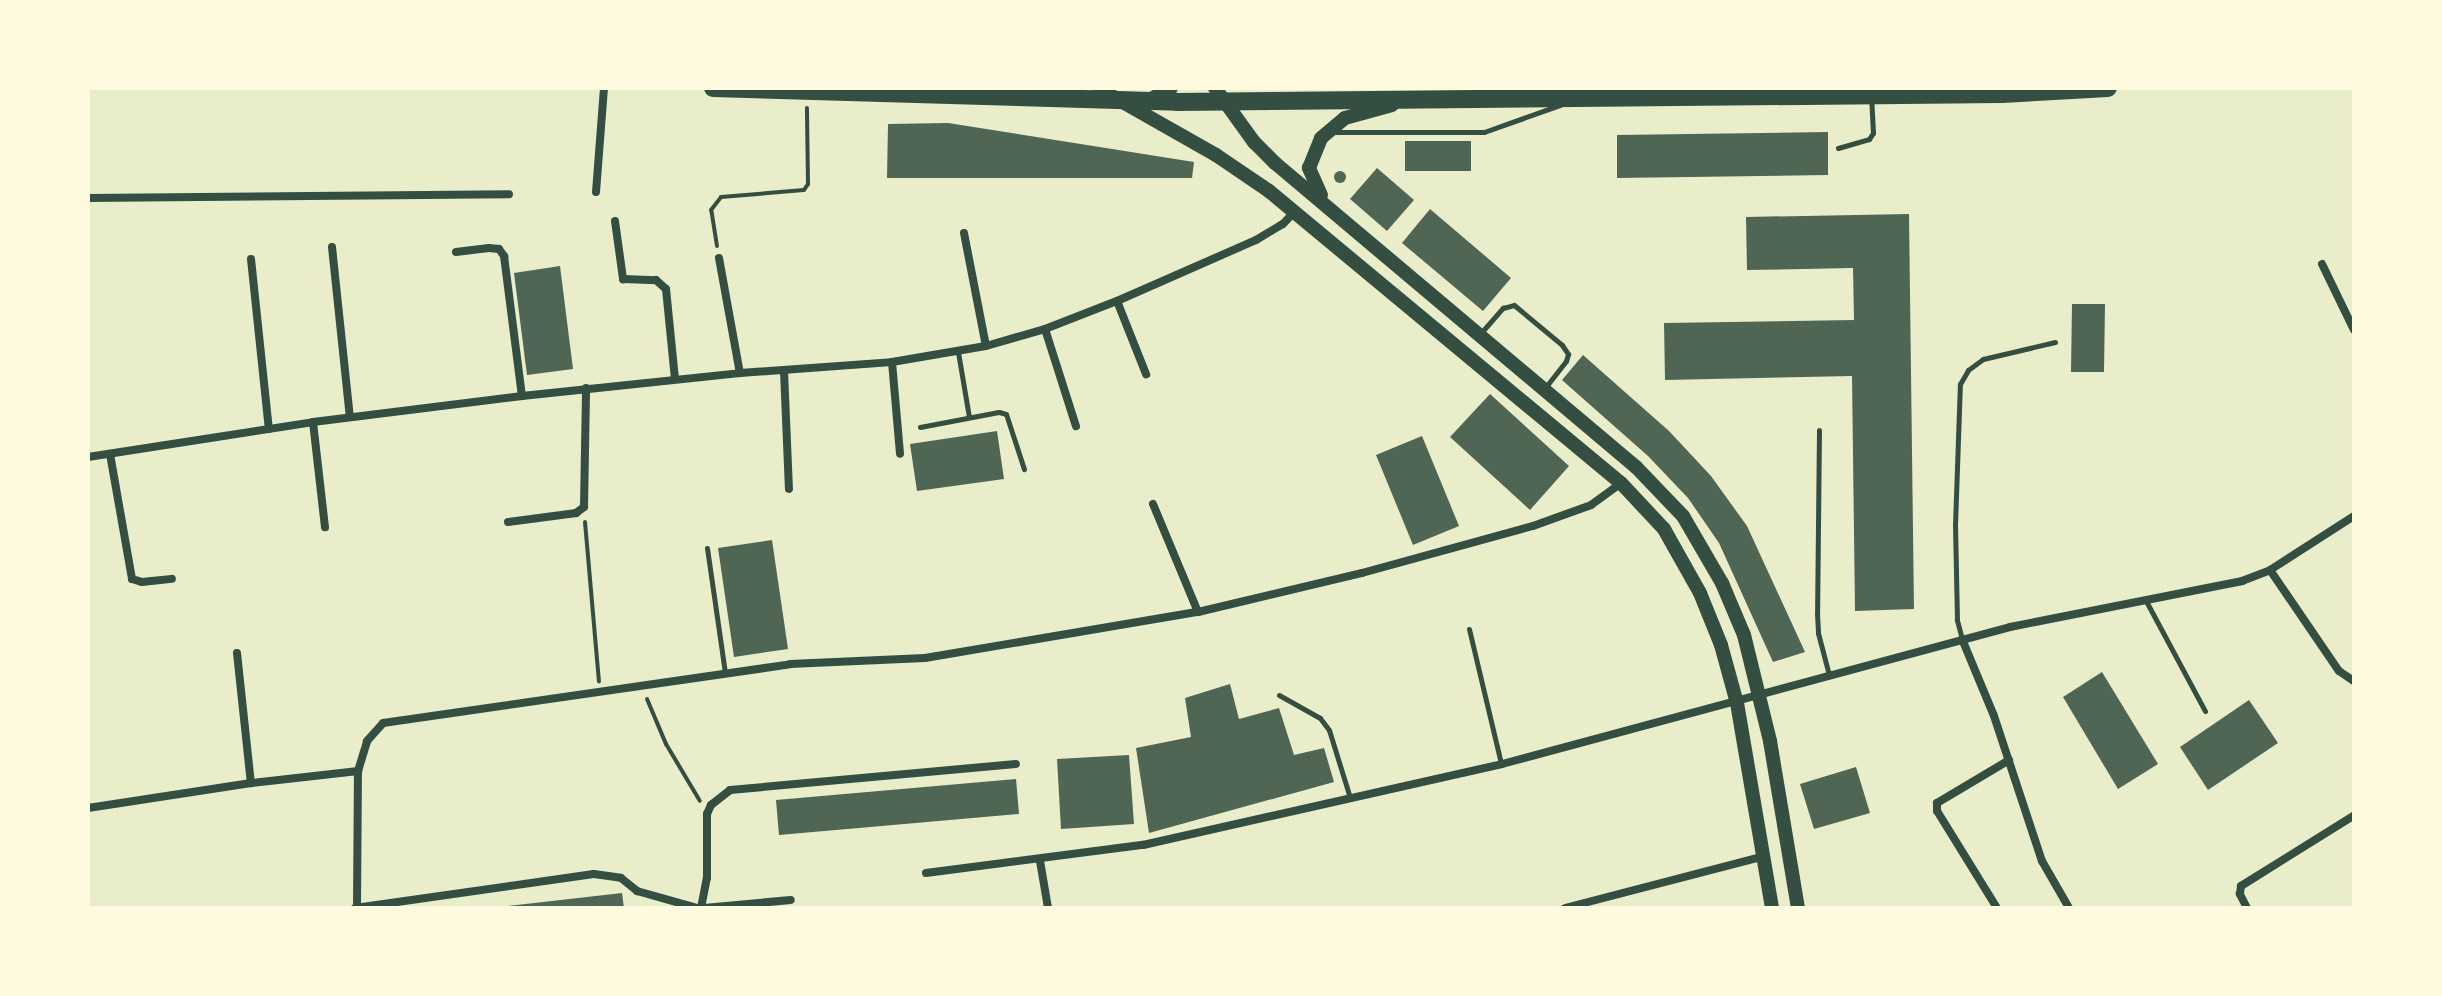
<!DOCTYPE html>
<html>
<head>
<meta charset="utf-8">
<style>
	body { margin:0 }
	#map { position:relative; width:2442px; height:996px; overflow:hidden; background:#e9edc9; font-family:"Golos Text",sans-serif }
	div>[style] { position:absolute }
	.building>* { inset:0; background:#4f6655 }
	.round { border-radius:50% }
	.path>* { height:4px; margin:-2px; padding:0 2px; transform-origin:2px; border-radius:2px; background:#344e41 }
	.service>* { height:5px; margin:-2.5px; padding:0 2.5px; transform-origin:2.5px; border-radius:2.5px; background:#344e41 }
	.minor>* { height:8px; margin:-4px; padding:0 4px; transform-origin:4px; border-radius:4px; background:#344e41 }
	.secondary>* { height:14px; margin:-7px; padding:0 7px; transform-origin:7px; border-radius:7px; background:#344e41 }
	.trunk>* { height:18px; margin:-9px; padding:0 9px; transform-origin:9px; border-radius:9px; background:#344e41 }
	span { translate:-50% -50%; white-space:nowrap; text-align:center; line-height:1.15; -webkit-text-stroke:6px #fefae0; paint-order:stroke }
	.frame { position:absolute; inset:0; border:90px solid #fefae0; pointer-events:none }
</style>
</head>
<body>
<div id="map">
	<div class="building">
		<i style="clip-path:polygon(948px 123px,1194px 162px,1192px 178px,887px 178px,888px 124px)"></i>
		<i style="clip-path:polygon(1828px 132px,1828px 175px,1617px 178px,1617px 135px)"></i>
		<i style="clip-path:polygon(1405px 141px,1471px 141px,1471px 171px,1405px 171px)"></i>
		<i style="clip-path:polygon(1377px 168px,1414px 200px,1387px 231px,1350px 199px)"></i>
		<i class="round" style="left:1334px;top:171px;width:12px;height:12px"></i>
		<i style="clip-path:polygon(1430px 209px,1511px 278px,1483px 311px,1402px 243px)"></i>
		<i style="clip-path:polygon(1909px 214px,1914px 609px,1855px 611px,1852px 376px,1665px 380px,1664px 323px,1854px 320px,1853px 268px,1747px 270px,1746px 217px)"></i>
		<i style="clip-path:polygon(560px 266px,573px 369px,527px 375px,514px 273px)"></i>
		<i style="clip-path:polygon(2072px 304px,2105px 304px,2104px 372px,2071px 372px)"></i>
		<i style="clip-path:polygon(1583px 355px,1669px 431px,1711px 476px,1747px 526px,1805px 652px,1773px 662px,1719px 543px,1688px 498px,1648px 456px,1562px 380px)"></i>
		<i style="clip-path:polygon(1490px 394px,1569px 466px,1530px 510px,1450px 437px)"></i>
		<i style="clip-path:polygon(997px 431px,1004px 479px,917px 491px,910px 444px)"></i>
		<i style="clip-path:polygon(1422px 436px,1459px 526px,1413px 545px,1376px 455px)"></i>
		<i style="clip-path:polygon(772px 540px,788px 649px,734px 657px,718px 548px)"></i>
		<i style="clip-path:polygon(2102px 672px,2158px 764px,2118px 789px,2063px 697px)"></i>
		<i style="clip-path:polygon(1230px 684px,1239px 719px,1279px 708px,1294px 755px,1324px 748px,1334px 782px,1149px 833px,1136px 748px,1191px 737px,1185px 698px)"></i>
		<i style="clip-path:polygon(2249px 700px,2278px 743px,2208px 790px,2180px 747px)"></i>
		<i style="clip-path:polygon(1129px 755px,1134px 824px,1061px 829px,1057px 759px)"></i>
		<i style="clip-path:polygon(1856px 767px,1870px 813px,1814px 829px,1800px 784px)"></i>
		<i style="clip-path:polygon(1016px 779px,1019px 814px,779px 835px,776px 800px)"></i>
		<i style="clip-path:polygon(622px 893px,624px 908px,508px 908px,508px 906px)"></i>
	</div>
	<div class="path">
		<i style="left:717px;top:246px;width:36px;rotate:-99deg"></i>
		<i style="left:711px;top:210px;width:16px;rotate:-52deg"></i>
		<i style="left:721px;top:197px;width:83px;rotate:-4.8deg"></i>
		<i style="left:804px;top:190px;width:7px;rotate:-56deg"></i>
		<i style="left:808px;top:184px;width:76px;rotate:-90.8deg"></i>
		<i style="left:585px;top:522px;width:160px;rotate:85deg"></i>
		<i style="left:647px;top:699px;width:49px;rotate:67.1deg"></i>
		<i style="left:666px;top:744px;width:66px;rotate:59.2deg"></i>
	</div>
	<div class="service">
		<i style="left:1335px;top:132px;width:149px"></i>
		<i style="left:1484px;top:132px;width:81px;rotate:-19.6deg"></i>
		<i style="left:1838px;top:148px;width:32px;rotate:-16deg"></i>
		<i style="left:1869px;top:139px;width:7px;rotate:-56deg"></i>
		<i style="left:1873px;top:133px;width:34px;rotate:-93deg"></i>
		<i style="left:1480px;top:334px;width:35px;rotate:-49deg"></i>
		<i style="left:1503px;top:308px;width:11px;rotate:-15deg"></i>
		<i style="left:1514px;top:305px;width:62px;rotate:39.8deg"></i>
		<i style="left:1562px;top:345px;width:11px;rotate:56deg"></i>
		<i style="left:1568px;top:354px;width:7px;rotate:106deg"></i>
		<i style="left:1566px;top:361px;width:34px;rotate:128deg"></i>
		<i style="left:958px;top:352px;width:66px;rotate:80.4deg"></i>
		<i style="left:920px;top:427px;width:80px;rotate:-10.8deg"></i>
		<i style="left:999px;top:412px;width:7px;rotate:16deg"></i>
		<i style="left:1006px;top:414px;width:58px;rotate:71.9deg"></i>
		<i style="left:1819px;top:430px;width:183px;rotate:90.6deg"></i>
		<i style="left:1817px;top:613px;width:20px;rotate:87deg"></i>
		<i style="left:1818px;top:633px;width:43px;rotate:75.3deg"></i>
		<i style="left:707px;top:548px;width:126px;rotate:81.8deg"></i>
		<i style="left:2146px;top:601px;width:125px;rotate:61.8deg"></i>
		<i style="left:1469px;top:629px;width:138px;rotate:76.6deg"></i>
		<i style="left:1962px;top:639px;width:20px;rotate:-105deg"></i>
		<i style="left:1957px;top:620px;width:95px;rotate:-91.2deg"></i>
		<i style="left:1955px;top:525px;width:141px;rotate:-88deg"></i>
		<i style="left:1960px;top:384px;width:16px;rotate:-60deg"></i>
		<i style="left:1968px;top:370px;width:19px;rotate:-36deg"></i>
		<i style="left:1983px;top:359px;width:74px;rotate:-13.3deg"></i>
		<i style="left:1279px;top:695px;width:47px;rotate:29.3deg"></i>
		<i style="left:1320px;top:718px;width:15px;rotate:53deg"></i>
		<i style="left:1329px;top:730px;width:71px;rotate:72.8deg"></i>
	</div>
	<div class="minor">
		<i style="left:596px;top:192px;width:104px;rotate:-85.6deg"></i>
		<i style="left:88px;top:198px;width:421px;rotate:-0.5deg"></i>
		<i style="left:615px;top:221px;width:59px;rotate:82.1deg"></i>
		<i style="left:623px;top:279px;width:33px;rotate:2deg"></i>
		<i style="left:656px;top:280px;width:13px;rotate:42deg"></i>
		<i style="left:666px;top:289px;width:90px;rotate:84.3deg"></i>
		<i style="left:964px;top:233px;width:115px;rotate:79deg"></i>
		<i style="left:332px;top:247px;width:171px;rotate:84deg"></i>
		<i style="left:456px;top:252px;width:33px;rotate:-7deg"></i>
		<i style="left:489px;top:248px;width:10px;rotate:6deg"></i>
		<i style="left:499px;top:249px;width:9px;rotate:54deg"></i>
		<i style="left:504px;top:256px;width:141px;rotate:82.7deg"></i>
		<i style="left:719px;top:258px;width:117px;rotate:79.7deg"></i>
		<i style="left:251px;top:259px;width:171px;rotate:84deg"></i>
		<i style="left:2322px;top:264px;width:73px;rotate:64.1deg"></i>
		<i style="left:1117px;top:301px;width:79px;rotate:68.3deg"></i>
		<i style="left:1045px;top:329px;width:102px;rotate:72.3deg"></i>
		<i style="left:892px;top:362px;width:92px;rotate:85deg"></i>
		<i style="left:784px;top:371px;width:118px;rotate:87.6deg"></i>
		<i style="left:313px;top:422px;width:106px;rotate:83.5deg"></i>
		<i style="left:110px;top:454px;width:127px;rotate:80deg"></i>
		<i style="left:132px;top:579px;width:10px;rotate:17deg"></i>
		<i style="left:142px;top:582px;width:30px;rotate:-6deg"></i>
		<i style="left:88px;top:457px;width:228px;rotate:-8.8deg"></i>
		<i style="left:313px;top:422px;width:211px;rotate:-7.1deg"></i>
		<i style="left:522px;top:396px;width:219px;rotate:-6deg"></i>
		<i style="left:740px;top:373px;width:152px;rotate:-4.1deg"></i>
		<i style="left:892px;top:362px;width:95px;rotate:-9.7deg"></i>
		<i style="left:986px;top:346px;width:61px;rotate:-16.1deg"></i>
		<i style="left:1045px;top:329px;width:77px;rotate:-21.3deg"></i>
		<i style="left:1117px;top:301px;width:152px;rotate:-23.7deg"></i>
		<i style="left:1256px;top:240px;width:31px;rotate:-31deg"></i>
		<i style="left:1283px;top:224px;width:16px;rotate:-47deg"></i>
		<i style="left:1153px;top:504px;width:117px;rotate:67.4deg"></i>
		<i style="left:508px;top:522px;width:69px;rotate:-7.5deg"></i>
		<i style="left:576px;top:513px;width:10px;rotate:-37deg"></i>
		<i style="left:584px;top:507px;width:119px;rotate:-89deg"></i>
		<i style="left:2270px;top:570px;width:122px;rotate:55.7deg"></i>
		<i style="left:2339px;top:671px;width:18px;rotate:34deg"></i>
		<i style="left:1962px;top:639px;width:83px;rotate:67.4deg"></i>
		<i style="left:1994px;top:716px;width:153px;rotate:71.7deg"></i>
		<i style="left:2042px;top:861px;width:54px;rotate:60.1deg"></i>
		<i style="left:237px;top:653px;width:131px;rotate:83.9deg"></i>
		<i style="left:88px;top:808px;width:165px;rotate:-8.7deg"></i>
		<i style="left:251px;top:783px;width:108px;rotate:-6.4deg"></i>
		<i style="left:1040px;top:861px;width:48px;rotate:80.3deg"></i>
		<i style="left:926px;top:873px;width:219px;rotate:-7.4deg"></i>
		<i style="left:1143px;top:845px;width:368px;rotate:-12.7deg"></i>
		<i style="left:1502px;top:764px;width:526px;rotate:-15.09deg"></i>
		<i style="left:2010px;top:627px;width:237px;rotate:-11.2deg"></i>
		<i style="left:2242px;top:581px;width:30px;rotate:-21deg"></i>
		<i style="left:2270px;top:570px;width:100px;rotate:-32.7deg"></i>
		<i style="left:355px;top:908px;width:241px;rotate:-8.1deg"></i>
		<i style="left:594px;top:874px;width:27px;rotate:8deg"></i>
		<i style="left:621px;top:878px;width:21px;rotate:39deg"></i>
		<i style="left:637px;top:891px;width:62px;rotate:15.8deg"></i>
		<i style="left:357px;top:908px;width:137px;rotate:-89.6deg"></i>
		<i style="left:358px;top:771px;width:31px;rotate:-73deg"></i>
		<i style="left:367px;top:741px;width:24px;rotate:-48deg"></i>
		<i style="left:383px;top:723px;width:411px;rotate:-8.2deg"></i>
		<i style="left:790px;top:664px;width:135px;rotate:-2.5deg"></i>
		<i style="left:925px;top:658px;width:277px;rotate:-9.6deg"></i>
		<i style="left:1198px;top:612px;width:169px;rotate:-13.4deg"></i>
		<i style="left:1362px;top:573px;width:177px;rotate:-15.4deg"></i>
		<i style="left:1533px;top:526px;width:62px;rotate:-19.9deg"></i>
		<i style="left:1591px;top:505px;width:37px;rotate:-36deg"></i>
		<i style="left:701px;top:908px;width:31px;rotate:-79deg"></i>
		<i style="left:707px;top:878px;width:64px;rotate:-90deg"></i>
		<i style="left:707px;top:814px;width:10px;rotate:-66deg"></i>
		<i style="left:711px;top:805px;width:24px;rotate:-38deg"></i>
		<i style="left:730px;top:790px;width:287px;rotate:-5.2deg"></i>
		<i style="left:704px;top:908px;width:87px;rotate:-5.3deg"></i>
		<i style="left:1565px;top:908px;width:206px;rotate:-14.6deg"></i>
		<i style="left:1997px;top:908px;width:114px;rotate:-121.7deg"></i>
		<i style="left:1937px;top:811px;width:8px;rotate:-90deg"></i>
		<i style="left:1937px;top:803px;width:84px;rotate:-30.8deg"></i>
		<i style="left:2247px;top:908px;width:16px;rotate:-117deg"></i>
		<i style="left:2240px;top:894px;width:8px;rotate:-83deg"></i>
		<i style="left:2241px;top:886px;width:132px;rotate:-32deg"></i>
	</div>
	<div class="secondary">
		<i style="left:1098px;top:88px;width:136px;rotate:29.6deg"></i>
		<i style="left:1216px;top:155px;width:64px;rotate:34.2deg"></i>
		<i style="left:1269px;top:191px;width:457px;rotate:39.7deg"></i>
		<i style="left:1621px;top:483px;width:63px;rotate:46.9deg"></i>
		<i style="left:1664px;top:529px;width:73px;rotate:60.6deg"></i>
		<i style="left:1700px;top:593px;width:56px;rotate:68deg"></i>
		<i style="left:1721px;top:645px;width:60px;rotate:74.6deg"></i>
		<i style="left:1737px;top:703px;width:208px;rotate:80.3deg"></i>
		<i style="left:1215px;top:88px;width:67px;rotate:54.2deg"></i>
		<i style="left:1254px;top:142px;width:30px;rotate:45deg"></i>
		<i style="left:1275px;top:163px;width:472px;rotate:40.1deg"></i>
		<i style="left:1636px;top:467px;width:68px;rotate:46.2deg"></i>
		<i style="left:1683px;top:516px;width:78px;rotate:59.8deg"></i>
		<i style="left:1722px;top:583px;width:56px;rotate:67.1deg"></i>
		<i style="left:1744px;top:635px;width:109px;rotate:76.2deg"></i>
		<i style="left:1770px;top:741px;width:169px;rotate:80.5deg"></i>
		<i style="left:1151px;top:99px;width:23px;rotate:-29deg"></i>
		<i style="left:1321px;top:195px;width:30px;rotate:-114deg"></i>
		<i style="left:1309px;top:168px;width:32px;rotate:-68deg"></i>
		<i style="left:1321px;top:138px;width:31px;rotate:-40deg"></i>
		<i style="left:1345px;top:118px;width:49px;rotate:-15.5deg"></i>
	</div>
	<div class="trunk">
		<i style="left:713px;top:88px;width:464px;rotate:1.7deg"></i>
		<i style="left:1177px;top:102px;width:825px;rotate:-0.56deg"></i>
		<i style="left:2002px;top:94px;width:106px;rotate:-3.2deg"></i>
	</div>
	<div class="frame"></div>
</div>
</body>
</html>
